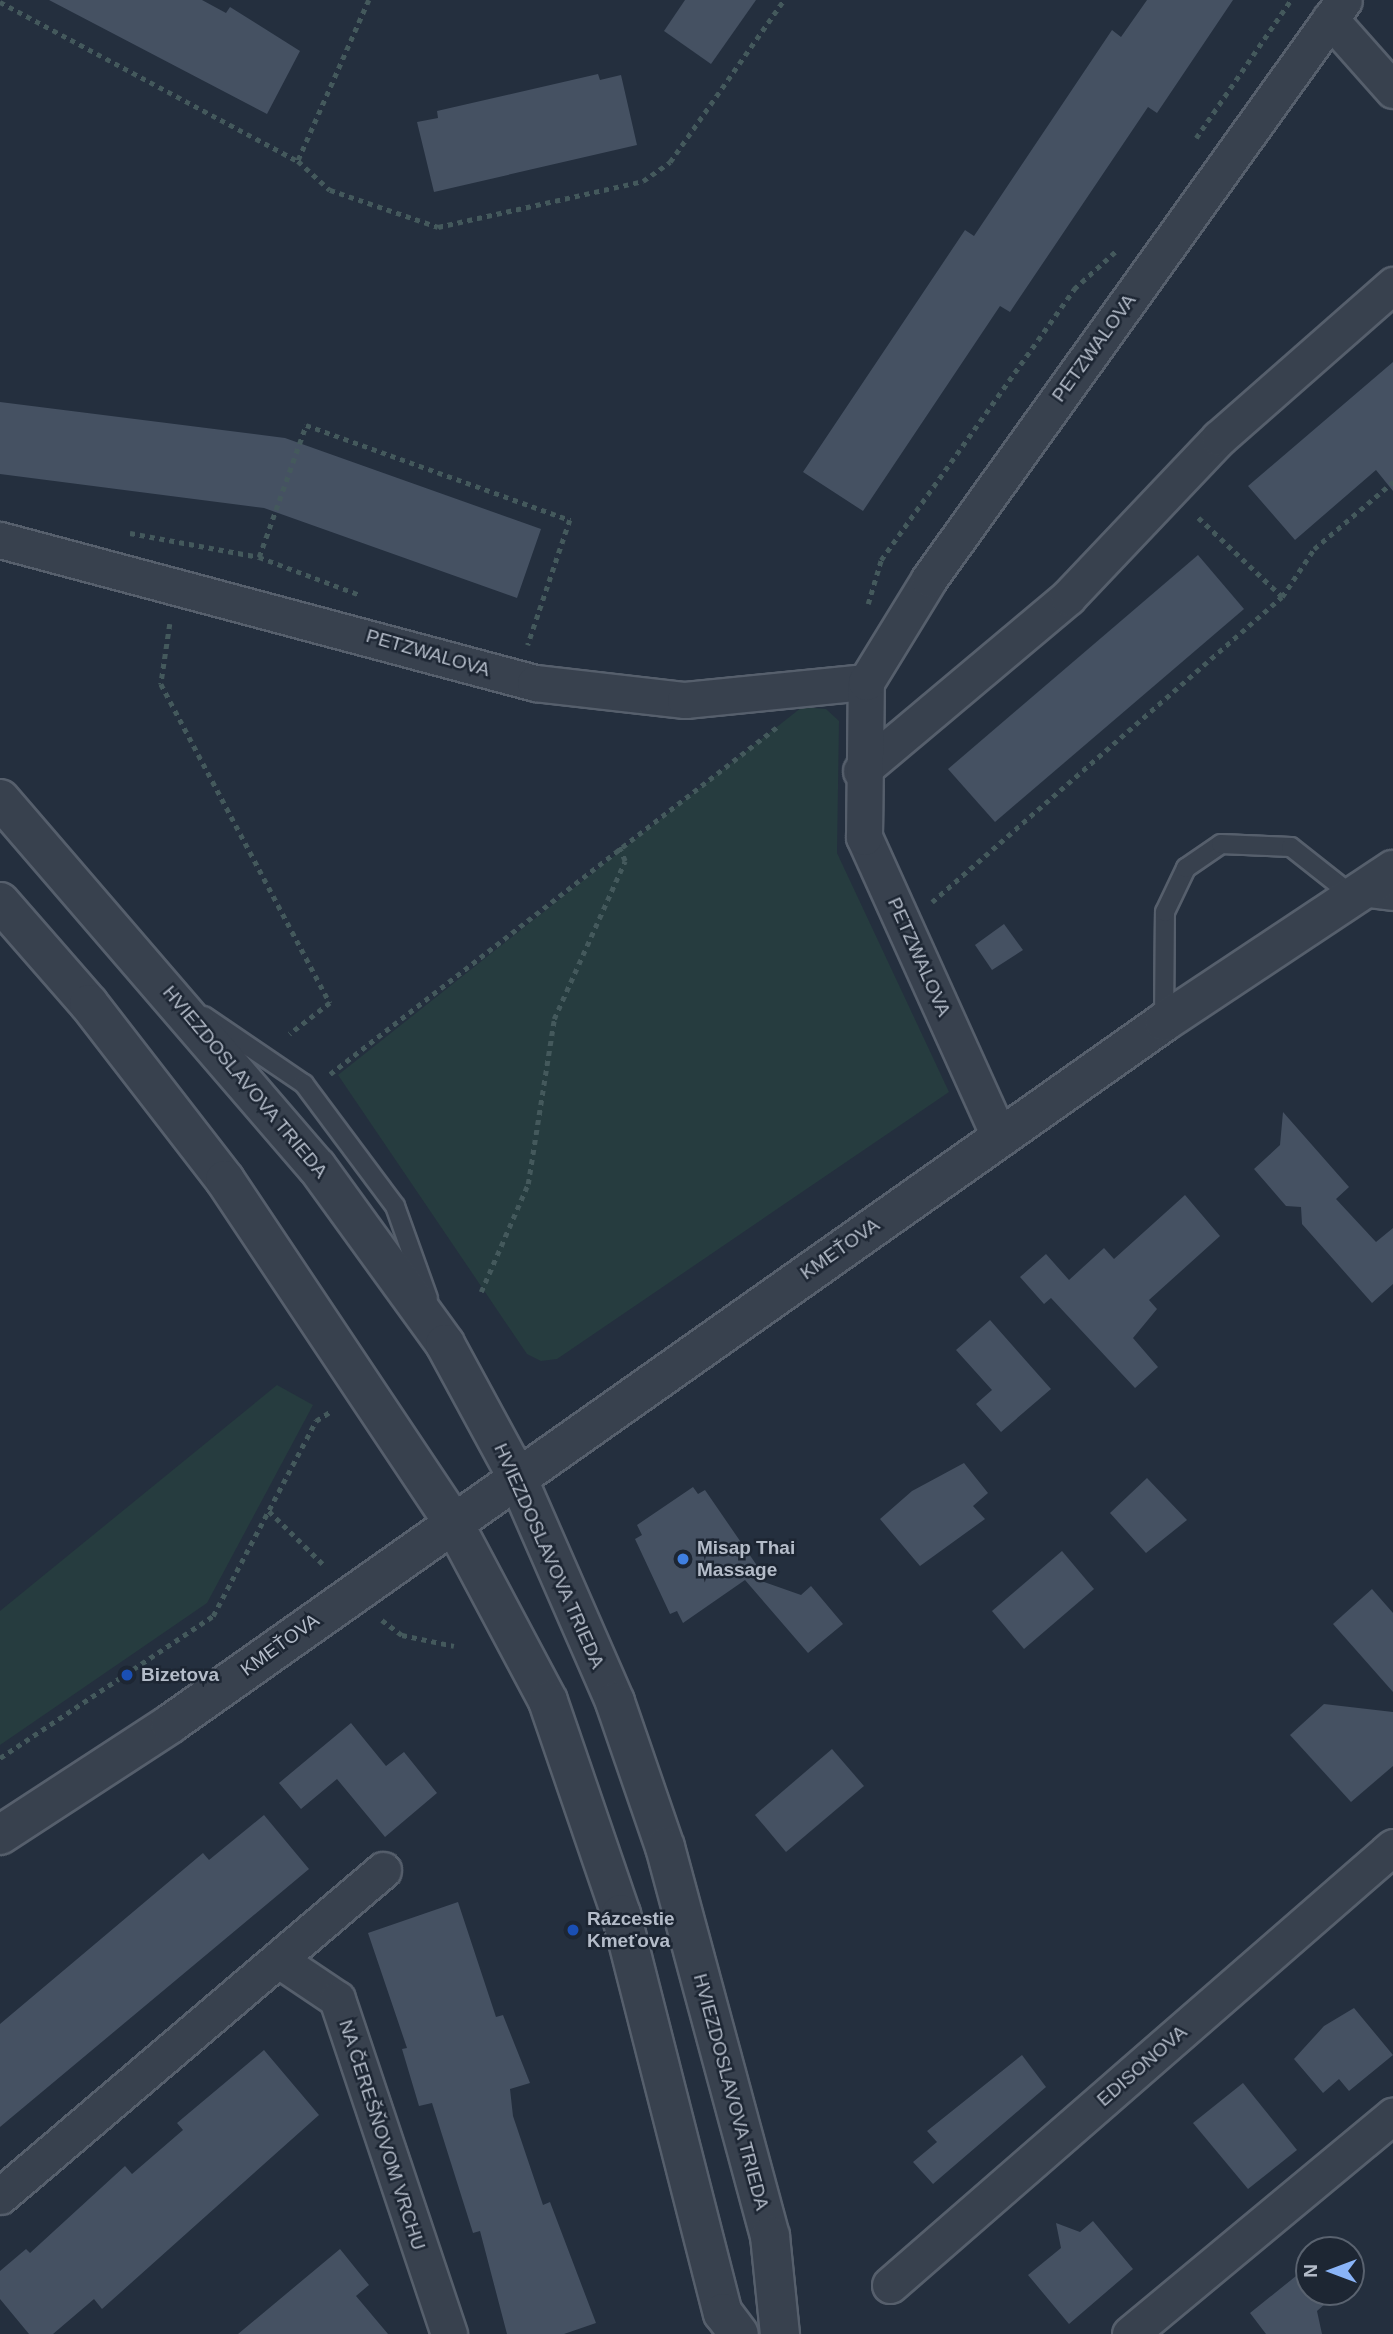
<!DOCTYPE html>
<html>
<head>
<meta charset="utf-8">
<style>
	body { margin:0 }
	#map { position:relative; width:1393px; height:2334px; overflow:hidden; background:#242f3e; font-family:Helvetica,sans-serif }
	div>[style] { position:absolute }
	.green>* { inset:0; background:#263c3f }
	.building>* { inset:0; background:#455162 }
	.path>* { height:4.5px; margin-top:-2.25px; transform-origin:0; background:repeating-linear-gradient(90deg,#44595c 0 5px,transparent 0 10px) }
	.roads { filter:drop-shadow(2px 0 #565f6c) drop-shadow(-2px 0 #565f6c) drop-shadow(0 2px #565f6c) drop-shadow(0 -2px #565f6c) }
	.service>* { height:18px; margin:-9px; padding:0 9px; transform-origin:9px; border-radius:9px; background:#38414e }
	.minor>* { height:35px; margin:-17.5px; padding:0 17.5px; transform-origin:17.5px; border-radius:17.5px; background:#38414e }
	.tertiary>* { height:38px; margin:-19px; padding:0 19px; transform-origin:19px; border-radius:19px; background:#38414e }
	.dots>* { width:19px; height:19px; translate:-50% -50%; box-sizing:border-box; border:4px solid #1d2633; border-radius:50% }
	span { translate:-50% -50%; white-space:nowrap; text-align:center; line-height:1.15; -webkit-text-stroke:5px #1d2633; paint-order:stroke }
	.street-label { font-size:19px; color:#b4bcc9 }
	.poi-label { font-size:19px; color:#b4bcc9; font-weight:700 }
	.left { translate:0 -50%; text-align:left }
	.north { position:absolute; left:1295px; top:2236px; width:70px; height:70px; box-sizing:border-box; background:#1d2633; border:2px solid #59626f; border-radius:50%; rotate:270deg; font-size:19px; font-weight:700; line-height:28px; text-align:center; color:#b4bcc9 }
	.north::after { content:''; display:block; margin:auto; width:24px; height:32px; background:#8ab4f8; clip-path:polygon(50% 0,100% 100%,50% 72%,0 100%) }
</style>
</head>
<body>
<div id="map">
	<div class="green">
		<i style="clip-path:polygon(802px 707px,826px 709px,839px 721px,837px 853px,949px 1092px,557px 1359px,541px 1361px,527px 1354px,338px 1075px)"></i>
		<i style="clip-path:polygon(277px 1385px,313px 1405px,207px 1603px,0 1745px,0 1611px)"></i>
	</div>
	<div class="building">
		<i style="clip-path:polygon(49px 0,202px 0,226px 13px,230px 7px,300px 51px,267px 114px)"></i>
		<i style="clip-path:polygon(685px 0,756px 0,711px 64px,664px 31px)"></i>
		<i style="clip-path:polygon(1147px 0,1233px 0,1157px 113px,1148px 107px,1010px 312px,1000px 306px,863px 511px,803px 472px,965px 230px,974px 236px,1112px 30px,1121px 37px)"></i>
		<i style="clip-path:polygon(598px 74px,600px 80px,621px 75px,637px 145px,434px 192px,417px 122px,438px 118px,437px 111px)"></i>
		<i style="clip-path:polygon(1393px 362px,1393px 491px,1376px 470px,1295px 540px,1248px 486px)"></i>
		<i style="clip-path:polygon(0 402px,285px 438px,541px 529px,517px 598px,264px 508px,0 474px)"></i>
		<i style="clip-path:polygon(1198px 555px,1244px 609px,995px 822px,948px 769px)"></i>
		<i style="clip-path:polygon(1004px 924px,1023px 950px,992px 970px,975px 945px)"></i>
		<i style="clip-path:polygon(1283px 1112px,1349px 1187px,1336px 1199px,1376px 1242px,1393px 1228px,1393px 1284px,1372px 1303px,1302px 1224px,1301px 1207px,1286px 1206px,1254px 1169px,1280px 1145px)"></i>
		<i style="clip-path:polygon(1185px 1195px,1220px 1236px,1149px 1300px,1157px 1309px,1133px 1338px,1158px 1367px,1135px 1388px,1051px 1298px,1044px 1304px,1020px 1277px,1046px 1254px,1069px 1280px,1104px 1248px,1114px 1259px)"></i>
		<i style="clip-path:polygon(990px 1320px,1051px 1389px,1001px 1432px,976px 1404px,992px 1390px,956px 1350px)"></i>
		<i style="clip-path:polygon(964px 1463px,988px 1493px,973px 1506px,985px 1519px,920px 1566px,880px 1519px,912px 1491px)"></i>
		<i style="clip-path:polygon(1147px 1478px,1187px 1520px,1146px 1553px,1110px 1513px)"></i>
		<i style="clip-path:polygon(693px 1487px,698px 1494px,705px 1490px,760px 1570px,750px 1577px,801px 1595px,811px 1586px,843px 1624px,808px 1653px,745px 1580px,683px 1623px,677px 1611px,670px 1614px,635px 1539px,642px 1535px,637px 1525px)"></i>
		<i style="clip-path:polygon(1062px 1551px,1094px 1589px,1024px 1649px,992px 1611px)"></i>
		<i style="clip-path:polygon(1372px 1589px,1393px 1613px,1393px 1692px,1333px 1624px)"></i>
		<i style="clip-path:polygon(1324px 1704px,1393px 1712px,1393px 1766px,1351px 1802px,1290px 1735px)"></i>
		<i style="clip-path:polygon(351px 1723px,386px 1766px,404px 1752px,437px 1793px,385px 1837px,337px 1779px,301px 1809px,279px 1783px)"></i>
		<i style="clip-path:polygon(832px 1749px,864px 1786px,786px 1852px,755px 1815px)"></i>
		<i style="clip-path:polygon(264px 1815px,309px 1869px,0 2127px,0 2024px,203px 1853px,209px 1860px)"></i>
		<i style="clip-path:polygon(458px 1902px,496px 2017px,503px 2015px,530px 2083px,510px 2089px,513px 2116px,543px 2205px,550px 2202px,596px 2323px,564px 2334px,507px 2334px,480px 2231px,473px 2233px,432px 2103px,419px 2106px,402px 2049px,407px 2048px,368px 1933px)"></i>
		<i style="clip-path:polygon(1354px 2008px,1393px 2055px,1349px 2091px,1339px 2079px,1323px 2093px,1294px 2059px,1324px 2026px)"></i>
		<i style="clip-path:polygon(264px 2050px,319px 2115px,102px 2309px,94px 2299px,53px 2334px,29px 2334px,0 2299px,0 2271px,26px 2249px,30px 2253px,125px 2166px,132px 2174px,183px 2130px,177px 2123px)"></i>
		<i style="clip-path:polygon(1022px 2055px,1046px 2087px,933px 2184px,913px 2162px,937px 2142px,927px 2131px)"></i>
		<i style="clip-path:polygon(1243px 2083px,1297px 2150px,1248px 2189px,1193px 2123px)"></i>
		<i style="clip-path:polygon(1093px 2221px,1133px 2269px,1069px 2324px,1028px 2275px,1061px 2248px,1056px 2223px,1080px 2232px)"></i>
		<i style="clip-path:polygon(340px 2249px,369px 2285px,356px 2296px,388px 2334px,238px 2334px)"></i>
		<i style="clip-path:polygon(1301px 2272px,1309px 2292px,1326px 2303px,1317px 2311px,1322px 2334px,1266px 2334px,1250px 2313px)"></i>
	</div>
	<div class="path">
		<i style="left:369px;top:0;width:176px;rotate:113.8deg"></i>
		<i style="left:298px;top:161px;width:43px;rotate:42.2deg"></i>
		<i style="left:330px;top:190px;width:114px;rotate:18.9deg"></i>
		<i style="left:438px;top:227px;width:210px;rotate:-12.6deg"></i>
		<i style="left:643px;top:181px;width:33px;rotate:-35deg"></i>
		<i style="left:670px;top:162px;width:198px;rotate:-54.9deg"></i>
		<i style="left:0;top:2px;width:338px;rotate:28.1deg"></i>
		<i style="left:1196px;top:138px;width:168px;rotate:-55.5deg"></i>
		<i style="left:130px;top:533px;width:131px;rotate:10.5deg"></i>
		<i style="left:259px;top:557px;width:108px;rotate:20.6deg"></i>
		<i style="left:259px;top:557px;width:140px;rotate:-70.4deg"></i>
		<i style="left:306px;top:425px;width:281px;rotate:19.8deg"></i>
		<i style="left:570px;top:520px;width:132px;rotate:108.6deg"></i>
		<i style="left:1282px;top:597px;width:58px;rotate:-56.3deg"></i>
		<i style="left:1314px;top:549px;width:104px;rotate:-40.3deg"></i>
		<i style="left:868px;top:604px;width:46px;rotate:-73.5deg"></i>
		<i style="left:881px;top:560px;width:333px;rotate:-54.5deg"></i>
		<i style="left:1074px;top:289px;width:57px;rotate:-42.1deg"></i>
		<i style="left:170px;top:624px;width:61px;rotate:98.5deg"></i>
		<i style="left:161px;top:684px;width:361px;rotate:62.1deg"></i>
		<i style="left:330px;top:1003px;width:51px;rotate:142.2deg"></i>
		<i style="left:932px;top:902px;width:464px;rotate:-41.1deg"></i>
		<i style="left:1282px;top:597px;width:118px;rotate:-136.7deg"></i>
		<i style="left:330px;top:1074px;width:566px;rotate:-37.82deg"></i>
		<i style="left:481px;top:1292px;width:118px;rotate:-66.5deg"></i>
		<i style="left:528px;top:1184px;width:167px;rotate:-81deg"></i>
		<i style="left:554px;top:1019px;width:173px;rotate:-65.8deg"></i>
		<i style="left:625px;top:861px;width:15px;rotate:-113deg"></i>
		<i style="left:269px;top:1511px;width:78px;rotate:44.5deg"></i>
		<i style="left:382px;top:1620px;width:25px;rotate:37deg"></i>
		<i style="left:402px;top:1635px;width:53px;rotate:11.9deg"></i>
		<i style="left:0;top:1758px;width:256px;rotate:-33.7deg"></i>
		<i style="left:213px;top:1616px;width:221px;rotate:-62.2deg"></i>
		<i style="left:316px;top:1421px;width:17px;rotate:-33deg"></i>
	</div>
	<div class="roads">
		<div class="service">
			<i style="left:1360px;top:897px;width:33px;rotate:7deg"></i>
			<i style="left:204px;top:1016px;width:121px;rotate:34.2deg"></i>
			<i style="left:304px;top:1084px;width:152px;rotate:53.3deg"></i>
			<i style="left:395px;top:1206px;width:98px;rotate:70.3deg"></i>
			<i style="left:1164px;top:1022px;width:110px;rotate:-89.5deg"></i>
			<i style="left:1165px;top:912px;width:49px;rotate:-64.5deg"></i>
			<i style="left:1186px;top:868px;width:42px;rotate:-34.4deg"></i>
			<i style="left:1221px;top:844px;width:70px;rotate:2.5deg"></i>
			<i style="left:1291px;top:847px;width:79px;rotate:38.3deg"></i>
		</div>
		<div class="minor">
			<i style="left:1330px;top:19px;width:95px;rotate:48.4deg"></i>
			<i style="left:0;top:540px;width:554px;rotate:14.96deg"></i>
			<i style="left:535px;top:683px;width:151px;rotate:6.5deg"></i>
			<i style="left:685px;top:700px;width:182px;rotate:-5.7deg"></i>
			<i style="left:861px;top:771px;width:270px;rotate:-40deg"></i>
			<i style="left:1068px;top:597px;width:219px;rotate:-46.5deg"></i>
			<i style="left:1219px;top:438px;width:232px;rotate:-41.3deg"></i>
			<i style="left:1000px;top:1138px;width:330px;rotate:-114.3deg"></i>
			<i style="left:864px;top:837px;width:155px;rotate:-89.3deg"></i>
			<i style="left:866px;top:682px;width:121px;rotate:-58.5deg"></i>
			<i style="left:929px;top:579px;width:712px;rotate:-54.37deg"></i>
			<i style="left:282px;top:1962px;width:66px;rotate:33.9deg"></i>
			<i style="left:337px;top:1999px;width:353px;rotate:71.5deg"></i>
			<i style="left:0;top:2196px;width:503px;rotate:-40.4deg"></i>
			<i style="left:890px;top:2285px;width:667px;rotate:-41.05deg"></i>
			<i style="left:1130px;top:2334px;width:342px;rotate:-39.7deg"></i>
		</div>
		<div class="tertiary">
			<i style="left:0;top:799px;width:486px;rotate:49.3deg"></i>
			<i style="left:317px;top:1167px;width:218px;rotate:54.1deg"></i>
			<i style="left:445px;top:1344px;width:149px;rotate:61.5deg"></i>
			<i style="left:516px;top:1475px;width:248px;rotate:66.4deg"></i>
			<i style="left:615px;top:1702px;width:153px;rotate:71deg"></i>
			<i style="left:665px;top:1847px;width:403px;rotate:74.9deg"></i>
			<i style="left:770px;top:2236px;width:99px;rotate:84.2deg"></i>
			<i style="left:0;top:902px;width:135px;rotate:48.9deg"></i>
			<i style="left:89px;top:1004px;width:222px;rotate:52.3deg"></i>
			<i style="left:225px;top:1180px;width:413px;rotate:56.3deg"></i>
			<i style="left:454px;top:1524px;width:200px;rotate:62deg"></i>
			<i style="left:548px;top:1701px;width:225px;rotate:71.1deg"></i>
			<i style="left:621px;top:1914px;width:412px;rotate:75.7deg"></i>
			<i style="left:723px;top:2313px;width:26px;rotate:53deg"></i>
			<i style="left:0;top:1835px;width:203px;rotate:-33.1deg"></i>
			<i style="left:170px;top:1724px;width:1217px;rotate:-35.23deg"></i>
			<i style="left:1164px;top:1022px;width:275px;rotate:-33.6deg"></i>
		</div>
	</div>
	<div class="dots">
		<i style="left:683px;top:1559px;background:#3f7fe0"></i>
		<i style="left:127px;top:1675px;background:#1a4fb4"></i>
		<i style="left:573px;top:1930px;background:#1a4fb4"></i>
	</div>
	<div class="street-label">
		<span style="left:1094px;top:348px;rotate:-54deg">PETZWALOVA</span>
		<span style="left:428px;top:653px;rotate:16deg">PETZWALOVA</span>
		<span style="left:919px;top:957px;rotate:66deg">PETZWALOVA</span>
		<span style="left:245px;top:1082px;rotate:50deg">HVIEZDOSLAVOVA TRIEDA</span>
		<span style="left:840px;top:1249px;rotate:-35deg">KMEŤOVA</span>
		<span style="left:549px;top:1556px;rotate:66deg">HVIEZDOSLAVOVA TRIEDA</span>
		<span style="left:280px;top:1645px;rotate:-36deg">KMEŤOVA</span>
		<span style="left:1142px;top:2066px;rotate:-41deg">EDISONOVA</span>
		<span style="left:731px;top:2092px;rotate:75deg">HVIEZDOSLAVOVA TRIEDA</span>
		<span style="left:382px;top:2135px;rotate:72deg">NA ČEREŠŇOVOM VRCHU</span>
	</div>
	<div class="poi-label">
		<span class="left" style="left:697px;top:1559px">Misap Thai<br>Massage</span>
		<span class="left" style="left:141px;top:1675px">Bizetova</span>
		<span class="left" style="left:587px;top:1930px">Rázcestie<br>Kmeťova</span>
	</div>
	<div class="north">N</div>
</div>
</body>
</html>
